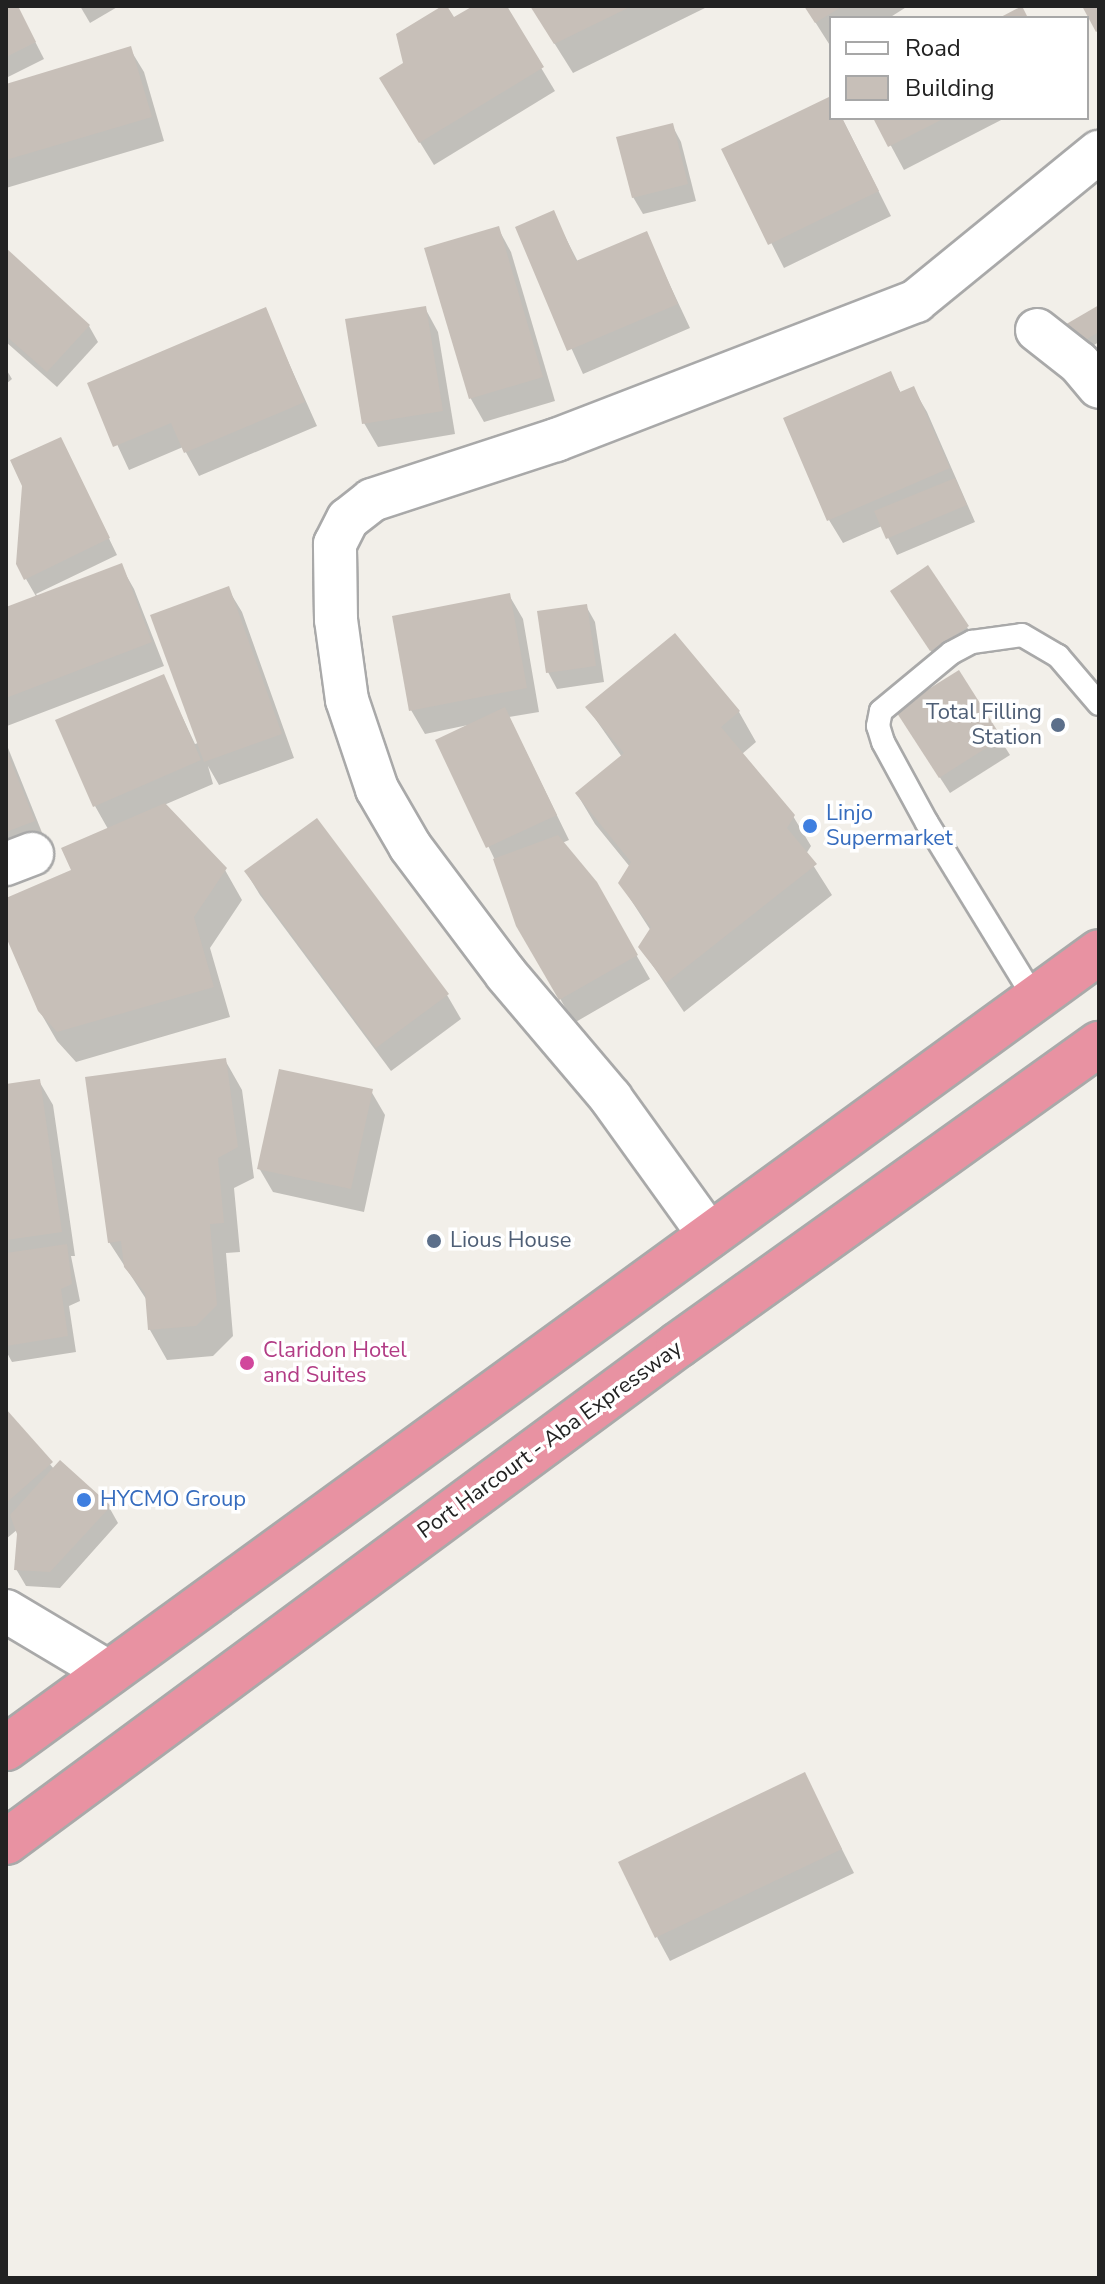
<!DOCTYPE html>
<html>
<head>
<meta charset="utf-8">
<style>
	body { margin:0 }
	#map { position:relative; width:1105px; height:2284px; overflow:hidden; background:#f2efe9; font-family:"Nunito Sans",sans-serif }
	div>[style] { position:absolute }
	.shadow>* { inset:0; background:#0003 }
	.building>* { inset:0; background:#c7bfb8 }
	.roads { filter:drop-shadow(2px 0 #a9a9a9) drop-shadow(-2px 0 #a9a9a9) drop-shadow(0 2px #a9a9a9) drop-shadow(0 -2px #a9a9a9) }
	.lane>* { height:22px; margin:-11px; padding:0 11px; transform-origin:11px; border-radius:11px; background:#fff }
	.street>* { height:42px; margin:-21px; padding:0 21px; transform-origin:21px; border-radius:21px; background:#fff }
	.highway>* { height:44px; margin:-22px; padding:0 22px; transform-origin:22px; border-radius:22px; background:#e892a2 }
	.dots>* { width:22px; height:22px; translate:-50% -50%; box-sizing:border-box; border:4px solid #fff; border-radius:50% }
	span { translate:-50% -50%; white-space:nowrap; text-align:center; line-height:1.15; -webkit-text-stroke:7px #fff; paint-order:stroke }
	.service-label { font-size:22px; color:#4e5e75 }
	.right { translate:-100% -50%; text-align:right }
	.left { translate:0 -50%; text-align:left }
	.shop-label { font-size:22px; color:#366cbe }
	.hotel-label { font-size:22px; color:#b23c85 }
	.street-label { font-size:22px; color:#222 }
	.frame { position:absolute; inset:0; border:8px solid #222; pointer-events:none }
	.legend { position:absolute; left:829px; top:16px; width:260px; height:104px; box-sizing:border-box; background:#fff; border:2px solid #a7a7a7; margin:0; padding:10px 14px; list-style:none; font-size:24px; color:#222 }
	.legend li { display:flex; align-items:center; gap:16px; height:40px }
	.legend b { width:40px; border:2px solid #a7a7a7 }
</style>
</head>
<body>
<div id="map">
	<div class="shadow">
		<i style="clip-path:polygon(6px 6px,17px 6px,44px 59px,6px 78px)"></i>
		<i style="clip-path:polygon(80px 6px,119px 6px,90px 23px)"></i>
		<i style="clip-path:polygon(476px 6px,504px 6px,555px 91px,434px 165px,395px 102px,405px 64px,454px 20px)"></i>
		<i style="clip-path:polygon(531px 6px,709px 6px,573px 73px)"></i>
		<i style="clip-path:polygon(805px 6px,908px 6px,889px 18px,831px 18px,831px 47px)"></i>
		<i style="clip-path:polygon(130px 49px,144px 72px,164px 141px,6px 188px,6px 86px)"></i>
		<i style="clip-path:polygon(831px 99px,831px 118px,842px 118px,891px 216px,784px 268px,724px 150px)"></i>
		<i style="clip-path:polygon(876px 118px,1005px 118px,904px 170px)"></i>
		<i style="clip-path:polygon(672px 125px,681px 142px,696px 201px,643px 214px,633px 197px)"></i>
		<i style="clip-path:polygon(553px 213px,578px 262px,646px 234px,690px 328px,583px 374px,517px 228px)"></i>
		<i style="clip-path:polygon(498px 228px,511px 252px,555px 401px,484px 422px,471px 399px,426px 250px)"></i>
		<i style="clip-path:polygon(6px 251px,89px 326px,98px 342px,57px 387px,6px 342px)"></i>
		<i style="clip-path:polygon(1099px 307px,1099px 342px,1086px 350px,1070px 334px)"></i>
		<i style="clip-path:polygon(425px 308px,438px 332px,455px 434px,378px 447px,364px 423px)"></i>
		<i style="clip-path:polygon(265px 310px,317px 426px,199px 476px,183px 447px,129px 470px,89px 384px)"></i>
		<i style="clip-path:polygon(6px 369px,12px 379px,6px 384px)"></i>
		<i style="clip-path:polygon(890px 374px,901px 393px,913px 388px,927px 412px,975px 522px,897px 555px,882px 526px,843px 543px,829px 520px)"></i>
		<i style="clip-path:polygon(69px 456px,117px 555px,36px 594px,38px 597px,121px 566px,134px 589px,164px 666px,7px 726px,6px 609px,37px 598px,26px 579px)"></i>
		<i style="clip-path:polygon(228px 589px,242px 612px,294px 758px,219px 785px,208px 766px,213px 784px,164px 805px,225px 870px,242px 900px,210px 948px,230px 1017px,76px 1062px,57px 1041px,39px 1010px,6px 932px,6px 900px,74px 871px,108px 829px,95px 806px,163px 676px,195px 744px,198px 743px)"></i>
		<i style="clip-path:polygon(509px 595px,523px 619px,539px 712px,509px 717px,569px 840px,562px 843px,595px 883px,650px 979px,574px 1023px,518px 925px,494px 858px,437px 741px,468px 725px,425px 734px,411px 710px)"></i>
		<i style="clip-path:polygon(586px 606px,595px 622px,604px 682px,557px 689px,548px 672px)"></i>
		<i style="clip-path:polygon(902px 608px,967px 627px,976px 643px,941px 666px)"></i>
		<i style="clip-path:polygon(587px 707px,739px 712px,756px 742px,742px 754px,793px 816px,811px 846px,806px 854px,832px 895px,684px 1012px,641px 948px,651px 931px,620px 883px,630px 867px,595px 824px,577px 794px,622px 757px)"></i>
		<i style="clip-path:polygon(907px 727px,1000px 739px,1010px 755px,950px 793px)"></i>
		<i style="clip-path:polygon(6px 743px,47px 845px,6px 861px)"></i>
		<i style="clip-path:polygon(246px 872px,447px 995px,461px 1019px,391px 1071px,260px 895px)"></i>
		<i style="clip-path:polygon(225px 1060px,242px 1090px,254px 1178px,234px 1188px,240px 1252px,226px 1253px,233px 1336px,213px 1356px,167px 1360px,150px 1330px,148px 1302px,109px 1242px)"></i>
		<i style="clip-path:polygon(39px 1081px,53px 1105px,75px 1256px,71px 1256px,80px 1301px,69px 1306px,76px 1352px,12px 1362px,6px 1351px,6px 1086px)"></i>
		<i style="clip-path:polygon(371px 1091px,385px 1115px,364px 1212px,273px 1192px,259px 1168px)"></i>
		<i style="clip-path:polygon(6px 1412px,54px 1469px,109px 1507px,118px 1523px,60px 1588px,26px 1586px,16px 1569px,18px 1529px,6px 1539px)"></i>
		<i style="clip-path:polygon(804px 1774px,854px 1873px,670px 1961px,657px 1937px)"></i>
	</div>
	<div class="building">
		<i style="clip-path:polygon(6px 6px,18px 6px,36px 42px,6px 57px)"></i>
		<i style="clip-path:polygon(442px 6px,447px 6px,454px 17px,473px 6px,507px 6px,544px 67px,419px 143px,379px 78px,403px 63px,396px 34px)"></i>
		<i style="clip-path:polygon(530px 6px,632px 6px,554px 44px)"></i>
		<i style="clip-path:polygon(804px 6px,843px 6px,815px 23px)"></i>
		<i style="clip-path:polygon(1022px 6px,1028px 18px,999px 18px)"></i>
		<i style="clip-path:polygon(1082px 6px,1099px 6px,1099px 30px,1096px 32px)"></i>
		<i style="clip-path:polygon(131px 46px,152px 117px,6px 160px,6px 84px)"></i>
		<i style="clip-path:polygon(831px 96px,831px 118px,842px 118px,879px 191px,768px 245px,721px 149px)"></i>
		<i style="clip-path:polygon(873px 118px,945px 118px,888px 147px)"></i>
		<i style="clip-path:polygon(673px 123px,688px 184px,632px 198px,616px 137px)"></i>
		<i style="clip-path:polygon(554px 210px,576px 261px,647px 231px,678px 304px,567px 351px,515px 227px)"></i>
		<i style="clip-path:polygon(499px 226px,543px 377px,469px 399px,424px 248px)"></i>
		<i style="clip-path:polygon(6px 248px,90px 325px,47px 372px,6px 336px)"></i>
		<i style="clip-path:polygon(1099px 305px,1099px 332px,1080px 343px,1063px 326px)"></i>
		<i style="clip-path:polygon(426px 306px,443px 411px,362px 424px,345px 319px)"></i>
		<i style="clip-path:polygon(266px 307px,305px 402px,184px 453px,171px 423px,113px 447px,87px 383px)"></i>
		<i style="clip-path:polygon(891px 371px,900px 392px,914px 386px,950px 468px,827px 521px,783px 418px)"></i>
		<i style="clip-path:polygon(61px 437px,110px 538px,24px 580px,16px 564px,22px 486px,10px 460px)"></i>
		<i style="clip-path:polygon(955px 478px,967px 505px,886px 539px,874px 511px)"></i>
		<i style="clip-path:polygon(122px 563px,152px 642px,6px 698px,6px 607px)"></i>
		<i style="clip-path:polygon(928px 565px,969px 626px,930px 651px,890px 591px)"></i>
		<i style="clip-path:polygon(229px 586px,282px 734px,204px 762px,150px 615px)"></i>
		<i style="clip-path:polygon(510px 593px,527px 688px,409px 711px,392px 616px)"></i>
		<i style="clip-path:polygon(587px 604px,596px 666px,546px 673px,537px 611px)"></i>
		<i style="clip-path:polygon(675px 633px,740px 711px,721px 727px,795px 815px,787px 828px,817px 864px,666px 983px,638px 947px,651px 927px,618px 883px,631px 862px,575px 793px,624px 753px,585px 707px)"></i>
		<i style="clip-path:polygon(959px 670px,1002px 738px,939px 778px,895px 710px)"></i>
		<i style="clip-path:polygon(164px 674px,201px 760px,93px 807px,55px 720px)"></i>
		<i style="clip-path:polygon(505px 707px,557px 815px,486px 848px,435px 740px)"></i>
		<i style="clip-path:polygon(6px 749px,35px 821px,6px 832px)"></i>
		<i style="clip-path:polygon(165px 803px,227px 868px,194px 917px,214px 987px,57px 1032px,38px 1011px,6px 937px,6px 898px,71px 870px,61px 848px)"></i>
		<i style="clip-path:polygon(317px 818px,449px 994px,376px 1048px,244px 871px)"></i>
		<i style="clip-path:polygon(558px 835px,597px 882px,638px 955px,559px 1000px,516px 926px,493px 859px)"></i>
		<i style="clip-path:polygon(226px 1058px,238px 1147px,218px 1158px,224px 1223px,210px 1224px,217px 1305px,196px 1326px,148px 1330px,145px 1293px,124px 1267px,121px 1241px,108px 1243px,85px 1077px)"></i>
		<i style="clip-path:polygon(279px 1069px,373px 1089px,351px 1189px,257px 1169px)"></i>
		<i style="clip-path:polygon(40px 1079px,62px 1232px,6px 1240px,6px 1084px)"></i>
		<i style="clip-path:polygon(67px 1244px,72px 1284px,61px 1289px,68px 1336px,6px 1346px,6px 1253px)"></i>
		<i style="clip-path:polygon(6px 1409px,53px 1462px,6px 1503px)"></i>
		<i style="clip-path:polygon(60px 1460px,111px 1506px,50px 1572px,14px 1570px,17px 1534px,10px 1515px)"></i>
		<i style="clip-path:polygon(805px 1772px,842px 1849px,655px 1938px,618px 1862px)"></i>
	</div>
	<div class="roads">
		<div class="lane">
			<i style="left:1035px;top:999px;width:206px;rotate:-121.5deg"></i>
			<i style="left:927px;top:823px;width:92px;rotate:-118.5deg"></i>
			<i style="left:883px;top:742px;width:17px;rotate:-107deg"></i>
			<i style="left:878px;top:726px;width:15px;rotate:-79deg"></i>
			<i style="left:881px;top:711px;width:91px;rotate:-39.6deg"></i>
			<i style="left:951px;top:653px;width:24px;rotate:-28deg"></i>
			<i style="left:972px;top:642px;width:50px;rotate:-8deg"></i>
			<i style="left:1022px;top:635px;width:42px;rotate:30.3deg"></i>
			<i style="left:1058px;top:656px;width:63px;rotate:49.5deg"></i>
		</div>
		<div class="street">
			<i style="left:1037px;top:330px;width:53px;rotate:38.2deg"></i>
			<i style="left:1079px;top:363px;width:31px;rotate:50deg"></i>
			<i style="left:6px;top:864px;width:28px;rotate:-21deg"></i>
			<i style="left:710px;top:1236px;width:170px;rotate:-125.7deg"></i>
			<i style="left:611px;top:1098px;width:162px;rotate:-130.3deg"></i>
			<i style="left:506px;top:974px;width:160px;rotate:-126.9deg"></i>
			<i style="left:410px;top:846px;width:66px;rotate:-120.1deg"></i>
			<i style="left:377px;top:789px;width:94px;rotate:-108.6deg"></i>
			<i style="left:347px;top:700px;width:81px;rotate:-97.8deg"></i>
			<i style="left:336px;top:620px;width:76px;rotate:-90.8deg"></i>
			<i style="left:335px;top:544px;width:28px;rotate:-63deg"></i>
			<i style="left:348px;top:519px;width:31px;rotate:-38deg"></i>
			<i style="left:372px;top:500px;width:194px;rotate:-18.1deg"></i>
			<i style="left:556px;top:440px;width:386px;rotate:-21.1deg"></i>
			<i style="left:916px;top:301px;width:236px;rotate:-39.2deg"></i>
			<i style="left:6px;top:1611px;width:121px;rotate:30.8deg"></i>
		</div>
		<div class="highway">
			<i style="left:6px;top:1748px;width:1352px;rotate:-36.06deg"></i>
			<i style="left:6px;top:1842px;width:836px;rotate:-36.49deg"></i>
			<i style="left:678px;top:1345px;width:518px;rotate:-35.56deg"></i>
		</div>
	</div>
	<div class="dots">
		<i style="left:1058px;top:725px;background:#5c6f8a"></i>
		<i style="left:810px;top:826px;background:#3f7fe0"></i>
		<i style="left:434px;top:1241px;background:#5c6f8a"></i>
		<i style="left:247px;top:1363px;background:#d1479c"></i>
		<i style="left:84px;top:1500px;background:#3f7fe0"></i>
	</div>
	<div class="service-label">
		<span class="right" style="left:1042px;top:725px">Total Filling<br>Station</span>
		<span class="left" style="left:450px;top:1241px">Lious House</span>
	</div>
	<div class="shop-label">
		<span class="left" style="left:826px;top:826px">Linjo<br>Supermarket</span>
		<span class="left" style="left:100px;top:1500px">HYCMO Group</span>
	</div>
	<div class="hotel-label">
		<span class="left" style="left:263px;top:1363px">Claridon Hotel<br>and Suites</span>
	</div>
	<div class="street-label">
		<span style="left:550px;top:1440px;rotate:-36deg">Port Harcourt - Aba Expressway</span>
	</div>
	<div class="frame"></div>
	<ul class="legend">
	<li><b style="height:10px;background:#fff"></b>Road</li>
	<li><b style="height:22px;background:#c7bfb8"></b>Building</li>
	</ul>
</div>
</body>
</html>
